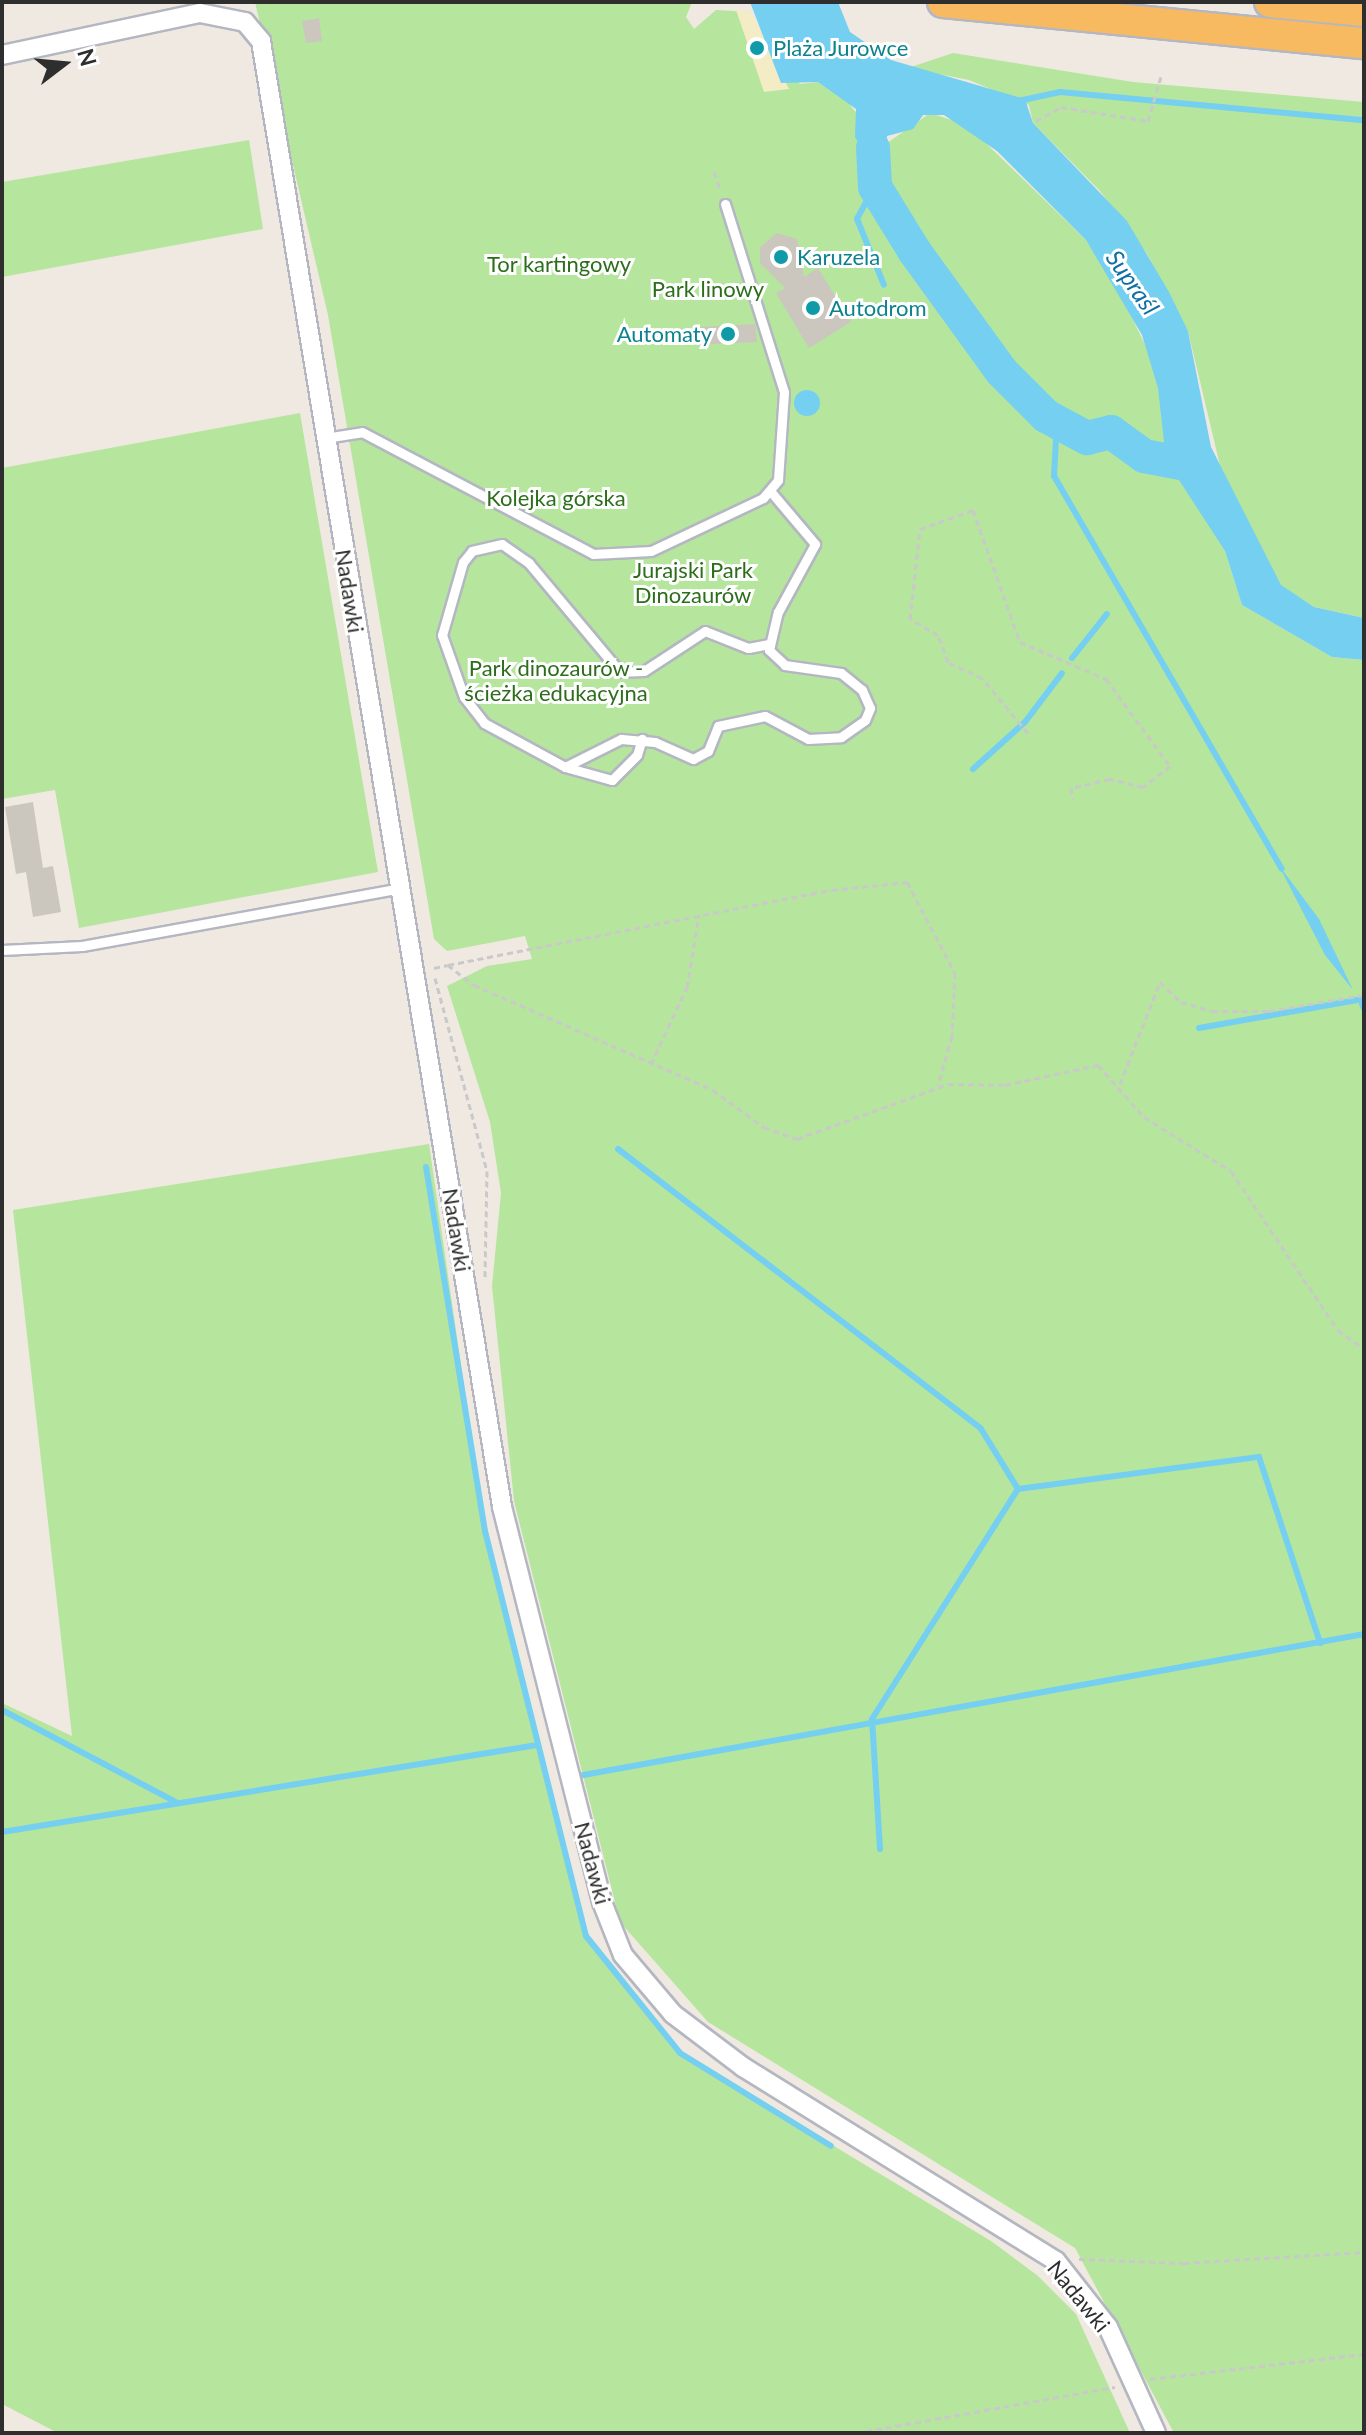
<!DOCTYPE html>
<html>
<head>
<meta charset="utf-8">
<style>
	body { margin:0 }
	#map { position:relative; width:1366px; height:2435px; overflow:hidden; background:#efe9e1; font-family:Lato,sans-serif }
	div>[style] { position:absolute }
	.green>* { inset:0; background:#b6e59e }
	.sand>* { inset:0; background:#f3ecc5 }
	.water>* { inset:0; background:#75cff0 }
	.round { border-radius:50% }
	.stream>* { height:6px; margin:-3px; padding:0 3px; transform-origin:3px; border-radius:3px; background:#75cff0 }
	.river>* { height:34px; margin:-17px; padding:0 17px; transform-origin:17px; border-radius:17px; background:#75cff0 }
	.building>* { inset:0; background:#cbc7bf }
	.path>* { height:3px; margin-top:-1.5px; transform-origin:0; background:repeating-linear-gradient(90deg,#c9c9c9 0 6px,transparent 0 10px) }
	.roads { filter:drop-shadow(2px 0 #b4b7c1) drop-shadow(-2px 0 #b4b7c1) drop-shadow(0 2px #b4b7c1) drop-shadow(0 -2px #b4b7c1) }
	.service>* { height:9px; margin:-4.5px; padding:0 4.5px; transform-origin:4.5px; border-radius:4.5px; background:#fff }
	.minor>* { height:18px; margin:-9px; padding:0 9px; transform-origin:9px; border-radius:9px; background:#fff }
	.trunk>* { height:30px; margin:-15px; padding:0 15px; transform-origin:15px; border-radius:15px; background:#f8ba60 }
	.dots>* { width:22px; height:22px; translate:-50% -50%; box-sizing:border-box; border:4px solid #fff; border-radius:50% }
	span { translate:-50% -50%; white-space:nowrap; text-align:center; line-height:1.15; -webkit-text-stroke:6px #fff; paint-order:stroke }
	.culture-label { font-size:22px; color:#0d838f }
	.left { translate:0 -50%; text-align:left }
	.right { translate:-100% -50%; text-align:right }
	.park-label { font-size:22px; color:#2c6e1b }
	.street-label { font-size:22px; color:#2e2e2e }
	.water-label { font-size:24px; color:#0d6fa3; font-style:italic }
	.frame { position:absolute; inset:0; border:4px solid #2e2e2e; pointer-events:none }
	.north { position:absolute; left:24px; top:24px; width:80px; height:80px; -webkit-text-stroke:6px #fff; paint-order:stroke; rotate:74deg; font-size:22px; font-weight:700; line-height:32px; text-align:center; color:#2e2e2e }
	.north::after { content:''; display:block; margin:auto; width:28px; height:36px; background:#2e2e2e; clip-path:polygon(50% 0,100% 100%,50% 72%,0 100%) }
</style>
</head>
<body>
<div id="map">
	<div class="green">
		<i style="clip-path:polygon(255px 2px,692px 2px,686px 17px,694px 29px,716px 10px,751px 12px,755px 28px,800px 84px,818px 82px,846px 100px,883px 146px,930px 113px,967px 125px,1086px 240px,1120px 293px,1153px 361px,1176px 469px,1225px 551px,1242px 605px,1332px 657px,1364px 660px,1364px 2433px,1174px 2433px,1075px 2248px,708px 2022px,620px 1922px,514px 1501px,492px 1286px,501px 1193px,490px 1122px,447px 986px,487px 966px,532px 959px,525px 936px,447px 951px,434px 939px,328px 315px)"></i>
		<i style="clip-path:polygon(953px 53px,1133px 82px,1364px 102px,1364px 618px,1314px 607px,1281px 586px,1222px 474px,1188px 331px,1147px 254px,1100px 191px,1033px 123px,1029px 105px,969px 80px,908px 68px)"></i>
		<i style="clip-path:polygon(249px 140px,263px 229px,2px 277px,2px 182px)"></i>
		<i style="clip-path:polygon(300px 413px,378px 872px,79px 928px,55px 790px,2px 799px,2px 468px)"></i>
		<i style="clip-path:polygon(429px 1144px,485px 1531px,586px 1936px,680px 2053px,991px 2241px,1038px 2276px,1076px 2314px,1130px 2433px,58px 2433px,2px 2404px,2px 1703px,72px 1736px,13px 1210px)"></i>
	</div>
	<div class="sand">
		<i style="clip-path:polygon(736px 10px,751px 12px,789px 89px,764px 92px)"></i>
	</div>
	<div class="water">
		<i style="clip-path:polygon(750px 2px,838px 2px,850px 32px,891px 60px,1025px 99px,1033px 123px,1127px 221px,1169px 292px,1188px 331px,1211px 447px,1281px 585px,1314px 607px,1364px 618px,1364px 660px,1332px 657px,1242px 605px,1225px 551px,1166px 460px,1158px 388px,1142px 335px,1086px 240px,997px 151px,944px 115px,923px 115px,913px 129px,887px 136px,882px 189px,870px 194px,866px 156px,855px 137px,856px 109px,818px 82px,781px 83px)"></i>
		<i class="round" style="left:794px;top:390px;width:26px;height:26px"></i>
		<i style="clip-path:polygon(1278px 864px,1319px 919px,1353px 990px,1325px 955px)"></i>
	</div>
	<div class="stream">
		<i style="left:1018px;top:101px;width:43px;rotate:-12.1deg"></i>
		<i style="left:1060px;top:92px;width:305px;rotate:5.3deg"></i>
		<i style="left:874px;top:188px;width:35px;rotate:119deg"></i>
		<i style="left:857px;top:219px;width:71px;rotate:67.8deg"></i>
		<i style="left:1057px;top:422px;width:54px;rotate:93.2deg"></i>
		<i style="left:1054px;top:476px;width:454px;rotate:59.9deg"></i>
		<i style="left:1072px;top:658px;width:56px;rotate:-51.5deg"></i>
		<i style="left:973px;top:769px;width:70px;rotate:-42.1deg"></i>
		<i style="left:1025px;top:722px;width:61px;rotate:-52.9deg"></i>
		<i style="left:1362px;top:1004px;width:5px;rotate:68deg"></i>
		<i style="left:1199px;top:1028px;width:168px;rotate:-10deg"></i>
		<i style="left:618px;top:1149px;width:458px;rotate:37.6deg"></i>
		<i style="left:981px;top:1429px;width:70px;rotate:58.3deg"></i>
		<i style="left:1018px;top:1489px;width:243px;rotate:-7.6deg"></i>
		<i style="left:1259px;top:1457px;width:196px;rotate:71.8deg"></i>
		<i style="left:426px;top:1167px;width:369px;rotate:80.8deg"></i>
		<i style="left:485px;top:1531px;width:417px;rotate:76deg"></i>
		<i style="left:586px;top:1936px;width:150px;rotate:51.2deg"></i>
		<i style="left:680px;top:2053px;width:177px;rotate:31.6deg"></i>
		<i style="left:2px;top:1710px;width:199px;rotate:27.9deg"></i>
		<i style="left:583px;top:1775px;width:794px;rotate:-10.23deg"></i>
		<i style="left:2px;top:1832px;width:542px;rotate:-9.24deg"></i>
		<i style="left:880px;top:1849px;width:130px;rotate:-93.5deg"></i>
		<i style="left:872px;top:1719px;width:272px;rotate:-57.6deg"></i>
	</div>
	<div class="river">
		<i style="left:873px;top:148px;width:39px;rotate:87deg"></i>
		<i style="left:875px;top:187px;width:76px;rotate:58.4deg"></i>
		<i style="left:915px;top:252px;width:147px;rotate:54.1deg"></i>
		<i style="left:1001px;top:371px;width:64px;rotate:45deg"></i>
		<i style="left:1046px;top:416px;width:47px;rotate:28.2deg"></i>
		<i style="left:1087px;top:438px;width:25px;rotate:-14deg"></i>
		<i style="left:1111px;top:432px;width:41px;rotate:36deg"></i>
		<i style="left:1144px;top:456px;width:53px;rotate:10.9deg"></i>
	</div>
	<div class="building">
		<i style="clip-path:polygon(319px 18px,322px 41px,306px 43px,302px 21px)"></i>
		<i style="clip-path:polygon(777px 233px,797px 239px,804px 277px,818px 268px,851px 322px,809px 348px,776px 293px,785px 288px,760px 263px,760px 247px)"></i>
		<i style="clip-path:polygon(755px 324px,757px 342px,700px 345px,699px 327px)"></i>
		<i style="clip-path:polygon(33px 802px,43px 868px,53px 866px,61px 912px,33px 917px,26px 872px,16px 874px,5px 807px)"></i>
	</div>
	<div class="path">
		<i style="left:1036px;top:121px;width:29px;rotate:-29deg"></i>
		<i style="left:1061px;top:107px;width:88px;rotate:9.1deg"></i>
		<i style="left:1148px;top:121px;width:50px;rotate:-73.7deg"></i>
		<i style="left:714px;top:172px;width:20px;rotate:70deg"></i>
		<i style="left:1028px;top:733px;width:72px;rotate:-129.9deg"></i>
		<i style="left:982px;top:678px;width:38px;rotate:-155deg"></i>
		<i style="left:948px;top:662px;width:29px;rotate:-110deg"></i>
		<i style="left:938px;top:635px;width:32px;rotate:-150deg"></i>
		<i style="left:910px;top:619px;width:91px;rotate:-83.7deg"></i>
		<i style="left:920px;top:529px;width:56px;rotate:-19.7deg"></i>
		<i style="left:973px;top:510px;width:140px;rotate:70.4deg"></i>
		<i style="left:1020px;top:642px;width:94px;rotate:23.3deg"></i>
		<i style="left:1106px;top:679px;width:108px;rotate:53.7deg"></i>
		<i style="left:1170px;top:766px;width:34px;rotate:142deg"></i>
		<i style="left:1143px;top:787px;width:34px;rotate:-166deg"></i>
		<i style="left:1110px;top:779px;width:40px;rotate:167deg"></i>
		<i style="left:1071px;top:788px;width:11px;rotate:80deg"></i>
		<i style="left:448px;top:965px;width:391px;rotate:-11.1deg"></i>
		<i style="left:832px;top:890px;width:75px;rotate:-6.1deg"></i>
		<i style="left:907px;top:882px;width:103px;rotate:62.2deg"></i>
		<i style="left:955px;top:973px;width:63px;rotate:92.7deg"></i>
		<i style="left:952px;top:1036px;width:51px;rotate:105.9deg"></i>
		<i style="left:434px;top:968px;width:14px;rotate:-12deg"></i>
		<i style="left:448px;top:965px;width:33px;rotate:38deg"></i>
		<i style="left:474px;top:985px;width:261px;rotate:23.7deg"></i>
		<i style="left:713px;top:1090px;width:63px;rotate:36deg"></i>
		<i style="left:764px;top:1127px;width:35px;rotate:20deg"></i>
		<i style="left:797px;top:1139px;width:161px;rotate:-20deg"></i>
		<i style="left:948px;top:1084px;width:57px;rotate:1deg"></i>
		<i style="left:1005px;top:1085px;width:95px;rotate:-12.1deg"></i>
		<i style="left:1098px;top:1065px;width:69px;rotate:48.5deg"></i>
		<i style="left:1144px;top:1117px;width:102px;rotate:31.8deg"></i>
		<i style="left:1231px;top:1171px;width:192px;rotate:56.1deg"></i>
		<i style="left:1338px;top:1330px;width:32px;rotate:36deg"></i>
		<i style="left:435px;top:978px;width:200px;rotate:74.9deg"></i>
		<i style="left:487px;top:1171px;width:108px;rotate:91.1deg"></i>
		<i style="left:651px;top:1064px;width:85px;rotate:-64.9deg"></i>
		<i style="left:687px;top:987px;width:73px;rotate:-80.5deg"></i>
		<i style="left:1120px;top:1084px;width:110px;rotate:-68.6deg"></i>
		<i style="left:1160px;top:982px;width:29px;rotate:44deg"></i>
		<i style="left:1181px;top:1002px;width:32px;rotate:16deg"></i>
		<i style="left:1212px;top:1011px;width:57px"></i>
		<i style="left:1269px;top:1011px;width:96px;rotate:-9.6deg"></i>
		<i style="left:1079px;top:2259px;width:105px;rotate:2.2deg"></i>
		<i style="left:1184px;top:2263px;width:180px;rotate:-3.5deg"></i>
		<i style="left:1150px;top:2379px;width:215px;rotate:-6.7deg"></i>
		<i style="left:856px;top:2433px;width:263px;rotate:-10.1deg"></i>
	</div>
	<div class="roads">
		<div class="service">
			<i style="left:325px;top:438px;width:37px;rotate:-9deg"></i>
			<i style="left:362px;top:432px;width:261px;rotate:27.8deg"></i>
			<i style="left:593px;top:554px;width:58px;rotate:-3deg"></i>
			<i style="left:651px;top:551px;width:124px;rotate:-25.3deg"></i>
			<i style="left:763px;top:498px;width:23px;rotate:-50deg"></i>
			<i style="left:778px;top:480px;width:88px;rotate:-86.1deg"></i>
			<i style="left:784px;top:392px;width:197px;rotate:-107.4deg"></i>
			<i style="left:769px;top:644px;width:21px;rotate:169deg"></i>
			<i style="left:748px;top:648px;width:46px;rotate:-158.4deg"></i>
			<i style="left:705px;top:631px;width:73px;rotate:146.7deg"></i>
			<i style="left:644px;top:671px;width:24px;rotate:178deg"></i>
			<i style="left:620px;top:672px;width:142px;rotate:-129.9deg"></i>
			<i style="left:529px;top:563px;width:33px;rotate:-145deg"></i>
			<i style="left:502px;top:544px;width:31px;rotate:167deg"></i>
			<i style="left:472px;top:551px;width:14px;rotate:129deg"></i>
			<i style="left:463px;top:562px;width:76px;rotate:106deg"></i>
			<i style="left:442px;top:635px;width:66px;rotate:70.5deg"></i>
			<i style="left:464px;top:697px;width:33px;rotate:52deg"></i>
			<i style="left:484px;top:723px;width:92px;rotate:28.5deg"></i>
			<i style="left:565px;top:767px;width:63px;rotate:-26.6deg"></i>
			<i style="left:621px;top:739px;width:34px;rotate:5deg"></i>
			<i style="left:655px;top:742px;width:42px;rotate:24.1deg"></i>
			<i style="left:693px;top:759px;width:17px;rotate:-28deg"></i>
			<i style="left:708px;top:751px;width:27px;rotate:-68deg"></i>
			<i style="left:718px;top:726px;width:48px;rotate:-12deg"></i>
			<i style="left:765px;top:716px;width:49px;rotate:28.1deg"></i>
			<i style="left:808px;top:739px;width:33px;rotate:-3deg"></i>
			<i style="left:841px;top:737px;width:29px;rotate:-35deg"></i>
			<i style="left:865px;top:720px;width:13px;rotate:-67deg"></i>
			<i style="left:870px;top:708px;width:20px;rotate:-114deg"></i>
			<i style="left:862px;top:690px;width:27px;rotate:-141deg"></i>
			<i style="left:841px;top:673px;width:57px;rotate:-171.9deg"></i>
			<i style="left:785px;top:665px;width:22px;rotate:-137deg"></i>
			<i style="left:769px;top:650px;width:39px;rotate:-77deg"></i>
			<i style="left:778px;top:612px;width:77px;rotate:-61.4deg"></i>
			<i style="left:815px;top:544px;width:68px;rotate:-130.2deg"></i>
			<i style="left:565px;top:767px;width:49px;rotate:15.5deg"></i>
			<i style="left:612px;top:780px;width:35px;rotate:-45deg"></i>
			<i style="left:637px;top:755px;width:17px;rotate:-73deg"></i>
			<i style="left:2px;top:950px;width:80px;rotate:-2.9deg"></i>
			<i style="left:82px;top:946px;width:323px;rotate:-10.3deg"></i>
		</div>
		<div class="minor">
			<i style="left:2px;top:55px;width:202px;rotate:-12deg"></i>
			<i style="left:200px;top:13px;width:46px;rotate:11.3deg"></i>
			<i style="left:245px;top:22px;width:25px;rotate:50deg"></i>
			<i style="left:261px;top:41px;width:1486px;rotate:80.66deg"></i>
			<i style="left:502px;top:1507px;width:407px;rotate:75.8deg"></i>
			<i style="left:602px;top:1902px;width:57px;rotate:68.4deg"></i>
			<i style="left:623px;top:1955px;width:77px;rotate:49.7deg"></i>
			<i style="left:673px;top:2014px;width:88px;rotate:37.1deg"></i>
			<i style="left:743px;top:2067px;width:368px;rotate:31.8deg"></i>
			<i style="left:1056px;top:2261px;width:84px;rotate:51.8deg"></i>
			<i style="left:1108px;top:2327px;width:116px;rotate:65.6deg"></i>
		</div>
		<div class="trunk">
			<i style="left:943px;top:2px;width:423px;rotate:5.6deg"></i>
			<i style="left:1270px;top:2px;width:94px;rotate:5.5deg"></i>
		</div>
	</div>
	<div class="dots">
		<i style="left:757px;top:48px;background:#0f9aa8"></i>
		<i style="left:781px;top:257px;background:#0f9aa8"></i>
		<i style="left:813px;top:308px;background:#0f9aa8"></i>
		<i style="left:728px;top:334px;background:#0f9aa8"></i>
	</div>
	<div class="culture-label">
		<span class="left" style="left:773px;top:48px">Plaża Jurowce</span>
		<span class="left" style="left:797px;top:257px">Karuzela</span>
		<span class="left" style="left:829px;top:308px">Autodrom</span>
		<span class="right" style="left:712px;top:334px">Automaty</span>
	</div>
	<div class="park-label">
		<span style="left:559px;top:264px">Tor kartingowy</span>
		<span style="left:708px;top:289px">Park linowy</span>
		<span style="left:556px;top:498px">Kolejka górska</span>
		<span style="left:693px;top:582px">Jurajski Park<br>Dinozaurów</span>
		<span style="left:556px;top:680px">Park dinozaurów -<br>ścieżka edukacyjna</span>
	</div>
	<div class="street-label">
		<span style="left:350px;top:591px;rotate:81deg">Nadawki</span>
		<span style="left:457px;top:1230px;rotate:81deg">Nadawki</span>
		<span style="left:593px;top:1863px;rotate:75deg">Nadawki</span>
		<span style="left:1079px;top:2296px;rotate:51deg">Nadawki</span>
	</div>
	<div class="water-label">
		<span style="left:1133px;top:282px;rotate:55deg">Supraśl</span>
	</div>
	<div class="frame"></div>
	<div class="north">N</div>
</div>
</body>
</html>
